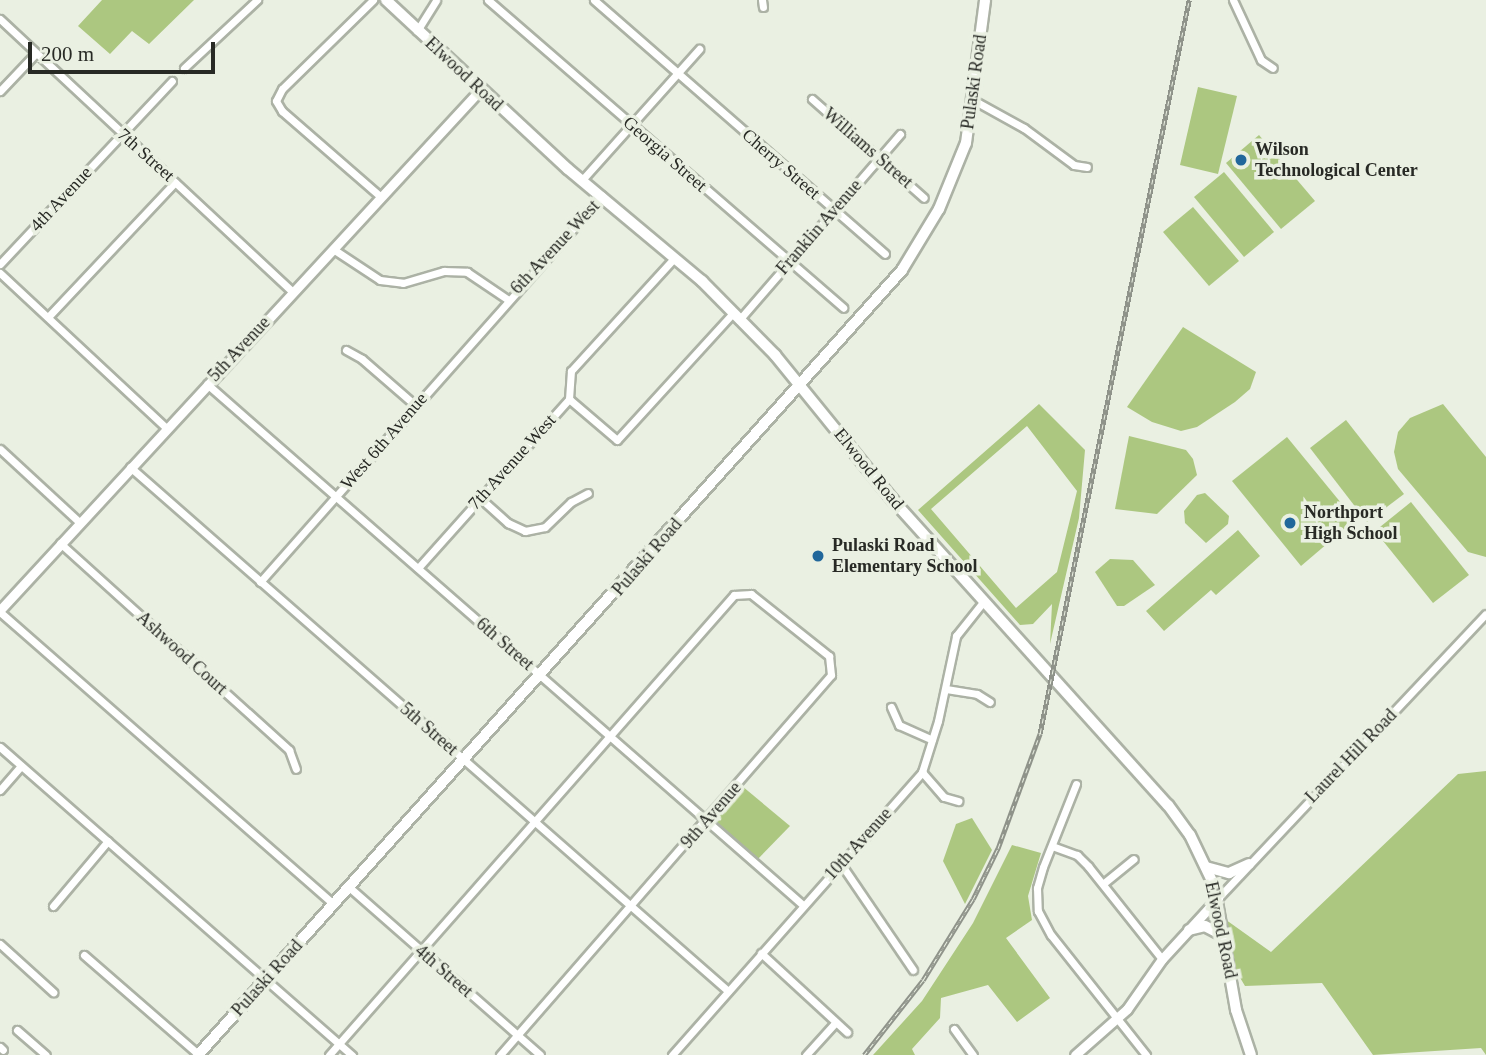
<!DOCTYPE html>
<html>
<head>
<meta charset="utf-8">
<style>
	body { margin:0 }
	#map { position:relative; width:1486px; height:1055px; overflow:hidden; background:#eaf0e2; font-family:"Times New Roman",serif }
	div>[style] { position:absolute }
	.green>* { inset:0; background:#acc780 }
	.roads { filter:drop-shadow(2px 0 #acb2a5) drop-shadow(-2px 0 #acb2a5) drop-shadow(0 2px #acb2a5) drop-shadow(0 -2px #acb2a5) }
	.minor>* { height:7px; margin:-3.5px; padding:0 3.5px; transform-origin:3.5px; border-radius:3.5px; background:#fff }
	.tertiary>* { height:9px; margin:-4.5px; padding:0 4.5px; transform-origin:4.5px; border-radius:4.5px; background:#fff }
	.secondary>* { height:10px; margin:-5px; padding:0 5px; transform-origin:5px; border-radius:5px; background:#fff }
	.rail>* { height:4.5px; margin-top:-2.25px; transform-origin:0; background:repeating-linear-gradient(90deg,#eaf0e2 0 5px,#8f938a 0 10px); box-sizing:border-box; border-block:2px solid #8f938a }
	.dots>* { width:19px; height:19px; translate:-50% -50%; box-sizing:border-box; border:4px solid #eaf0e2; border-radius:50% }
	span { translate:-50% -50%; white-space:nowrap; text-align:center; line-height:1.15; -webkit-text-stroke:7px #eaf0e2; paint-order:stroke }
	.street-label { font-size:18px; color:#282a25 }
	.poi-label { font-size:18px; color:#282a25; font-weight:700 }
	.left { translate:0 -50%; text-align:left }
	.scale { position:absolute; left:28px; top:42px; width:187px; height:32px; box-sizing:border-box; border:4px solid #282a25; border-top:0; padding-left:9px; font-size:21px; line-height:24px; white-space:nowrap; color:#282a25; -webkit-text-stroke:5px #eaf0e2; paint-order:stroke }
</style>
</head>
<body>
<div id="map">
	<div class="green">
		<i style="clip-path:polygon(102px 0,194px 0,149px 44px,132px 31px,110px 54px,78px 26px)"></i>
		<i style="clip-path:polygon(1198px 87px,1237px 96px,1218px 174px,1180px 165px)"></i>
		<i style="clip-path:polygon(1259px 135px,1315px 201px,1281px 229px,1226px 163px)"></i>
		<i style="clip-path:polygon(1224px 172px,1274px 232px,1244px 257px,1194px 197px)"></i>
		<i style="clip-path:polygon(1193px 207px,1239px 261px,1209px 286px,1163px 232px)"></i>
		<i style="clip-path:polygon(1183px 327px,1256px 372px,1250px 389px,1235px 402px,1197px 427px,1181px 431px,1152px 422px,1127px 407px)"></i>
		<i style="clip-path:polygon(evenodd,1039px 404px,1085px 450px,1079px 518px,1050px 644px,1052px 604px,1033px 624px,1020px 625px,918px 510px,1039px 404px,1027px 426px,1077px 491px,1057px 572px,1016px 608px,931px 509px,1027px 426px)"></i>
		<i style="clip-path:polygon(1443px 404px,1486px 457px,1486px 557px,1468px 552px,1398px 469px,1394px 452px,1398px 432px,1410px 418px)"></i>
		<i style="clip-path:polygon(1346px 420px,1404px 494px,1367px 522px,1310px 448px)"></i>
		<i style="clip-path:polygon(1129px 436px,1186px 450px,1193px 459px,1197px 475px,1157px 514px,1115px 509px)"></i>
		<i style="clip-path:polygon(1287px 437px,1355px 520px,1301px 566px,1232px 481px)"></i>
		<i style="clip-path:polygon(1205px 493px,1229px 516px,1228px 524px,1206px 543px,1185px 523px,1184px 511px,1197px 495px)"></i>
		<i style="clip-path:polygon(1411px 502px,1469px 575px,1433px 603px,1375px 531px)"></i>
		<i style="clip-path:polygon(1238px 530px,1260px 556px,1216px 595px,1211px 590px,1164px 631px,1146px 611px)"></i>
		<i style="clip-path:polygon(1110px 559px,1133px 560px,1155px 585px,1124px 606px,1117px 606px,1095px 572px)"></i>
		<i style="clip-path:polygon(1486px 771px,1486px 1055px,1481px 1048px,1373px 1055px,1322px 983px,1245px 986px,1223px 949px,1215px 912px,1271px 952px,1458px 774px)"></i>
		<i style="clip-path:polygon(742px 786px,790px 826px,757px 860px,712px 822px)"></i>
		<i style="clip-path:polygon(972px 818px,992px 850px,965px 904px,943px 861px,956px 824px)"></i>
		<i style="clip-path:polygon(1012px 845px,1041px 853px,1028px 896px,1032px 920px,1006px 938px,1050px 998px,1017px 1022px,988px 985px,941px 998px,940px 1018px,912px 1049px,915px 1055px,873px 1055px,922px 1001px,973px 923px)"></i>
	</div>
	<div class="roads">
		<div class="minor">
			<i style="left:373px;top:0;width:127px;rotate:135.6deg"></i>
			<i style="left:282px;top:89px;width:13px;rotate:117deg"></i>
			<i style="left:276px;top:101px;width:12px;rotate:59deg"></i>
			<i style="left:282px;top:111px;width:131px;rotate:41deg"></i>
			<i style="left:488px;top:0;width:470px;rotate:40.9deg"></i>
			<i style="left:594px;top:0;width:386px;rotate:41.1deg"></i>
			<i style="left:762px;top:0;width:7px;rotate:82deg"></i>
			<i style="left:1233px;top:0;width:66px;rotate:65deg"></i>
			<i style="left:1261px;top:60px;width:14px;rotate:34deg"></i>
			<i style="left:0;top:19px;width:399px;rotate:43deg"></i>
			<i style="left:417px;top:31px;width:36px;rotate:-58deg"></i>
			<i style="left:184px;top:68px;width:100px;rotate:-43deg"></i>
			<i style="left:0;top:91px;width:52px;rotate:-46.5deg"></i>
			<i style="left:812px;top:99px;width:149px;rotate:41.5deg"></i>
			<i style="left:975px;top:101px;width:56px;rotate:28.9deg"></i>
			<i style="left:1024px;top:128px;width:62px;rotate:36.5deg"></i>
			<i style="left:1074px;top:165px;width:13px;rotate:9deg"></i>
			<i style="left:582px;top:180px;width:176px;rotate:-48.2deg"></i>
			<i style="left:333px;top:249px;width:56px;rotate:33.4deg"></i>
			<i style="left:380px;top:280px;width:23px;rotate:7deg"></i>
			<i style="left:403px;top:283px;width:43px;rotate:-16.3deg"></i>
			<i style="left:444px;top:271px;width:23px;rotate:2deg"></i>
			<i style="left:467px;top:272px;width:48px;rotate:34deg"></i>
			<i style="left:0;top:264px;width:251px;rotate:-46.8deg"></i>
			<i style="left:0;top:273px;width:227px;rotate:43deg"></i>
			<i style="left:48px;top:317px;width:185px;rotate:-46.7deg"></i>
			<i style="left:739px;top:320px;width:246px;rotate:-49.1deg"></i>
			<i style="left:346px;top:350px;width:18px;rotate:29deg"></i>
			<i style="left:362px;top:359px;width:70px;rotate:41deg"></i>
			<i style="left:207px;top:384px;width:792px;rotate:41.16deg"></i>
			<i style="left:569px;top:399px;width:63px;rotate:40.5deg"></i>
			<i style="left:617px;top:440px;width:172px;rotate:-47.6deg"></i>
			<i style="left:0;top:449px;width:108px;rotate:42.7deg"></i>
			<i style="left:130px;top:467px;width:795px;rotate:41.23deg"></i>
			<i style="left:480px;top:498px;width:38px;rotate:42deg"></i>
			<i style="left:508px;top:523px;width:19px;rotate:25deg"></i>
			<i style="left:525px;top:531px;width:20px;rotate:-11deg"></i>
			<i style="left:545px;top:527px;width:36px;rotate:-44deg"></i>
			<i style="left:571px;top:502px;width:19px;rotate:-28deg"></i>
			<i style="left:60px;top:543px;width:309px;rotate:42.1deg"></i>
			<i style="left:289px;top:750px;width:20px;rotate:70deg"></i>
			<i style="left:418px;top:568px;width:227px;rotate:-48.2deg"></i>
			<i style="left:569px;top:399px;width:28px;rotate:-86deg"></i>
			<i style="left:571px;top:371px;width:154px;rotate:-47.6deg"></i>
			<i style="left:260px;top:582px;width:516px;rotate:-48.46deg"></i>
			<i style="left:0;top:612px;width:443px;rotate:41.2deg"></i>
			<i style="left:946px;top:689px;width:31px;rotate:9deg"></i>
			<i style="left:977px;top:694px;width:15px;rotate:32deg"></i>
			<i style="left:891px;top:707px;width:20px;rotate:66deg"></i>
			<i style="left:899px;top:725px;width:36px;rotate:24deg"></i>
			<i style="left:0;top:747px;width:468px;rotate:41.2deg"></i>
			<i style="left:922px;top:772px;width:33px;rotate:49deg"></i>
			<i style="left:944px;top:797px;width:15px;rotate:16deg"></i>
			<i style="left:1076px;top:784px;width:89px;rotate:111.7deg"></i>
			<i style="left:1043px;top:867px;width:22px;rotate:106deg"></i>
			<i style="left:1037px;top:888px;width:23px;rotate:88deg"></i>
			<i style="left:1038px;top:911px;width:27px;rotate:62deg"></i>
			<i style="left:1051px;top:935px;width:153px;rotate:51.6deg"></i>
			<i style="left:0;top:790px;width:32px;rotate:-49deg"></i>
			<i style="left:1052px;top:846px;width:27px;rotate:20deg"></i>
			<i style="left:1077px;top:855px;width:16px;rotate:45deg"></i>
			<i style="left:1088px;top:866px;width:119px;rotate:51.5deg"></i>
			<i style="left:841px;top:864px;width:128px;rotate:55.8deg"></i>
			<i style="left:1104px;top:883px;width:38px;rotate:-39deg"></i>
			<i style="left:349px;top:887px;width:254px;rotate:41.3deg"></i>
			<i style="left:1218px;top:898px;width:390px;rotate:-46.7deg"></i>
			<i style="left:53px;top:906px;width:85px;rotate:-49.8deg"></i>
			<i style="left:0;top:944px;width:72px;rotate:42.2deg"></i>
			<i style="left:761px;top:953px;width:117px;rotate:42.6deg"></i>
			<i style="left:84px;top:955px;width:152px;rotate:41deg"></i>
			<i style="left:954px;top:1029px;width:32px;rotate:54deg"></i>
			<i style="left:17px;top:1030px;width:38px;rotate:41deg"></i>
			<i style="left:0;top:1047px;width:4px;rotate:45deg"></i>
			<i style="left:329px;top:1055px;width:613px;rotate:-48.64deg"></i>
			<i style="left:734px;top:595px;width:17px;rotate:-3deg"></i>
			<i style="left:751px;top:594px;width:100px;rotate:38.5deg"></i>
			<i style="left:829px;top:656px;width:19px;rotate:84deg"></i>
			<i style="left:831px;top:675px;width:504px;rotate:131.06deg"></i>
			<i style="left:672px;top:1055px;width:378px;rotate:-48.5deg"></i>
			<i style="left:922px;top:772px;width:53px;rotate:-72.6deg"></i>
			<i style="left:938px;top:721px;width:87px;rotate:-78deg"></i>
			<i style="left:956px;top:636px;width:43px;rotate:-51.5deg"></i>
			<i style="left:806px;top:1055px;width:43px;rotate:-47.8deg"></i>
		</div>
		<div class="tertiary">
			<i style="left:0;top:610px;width:708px;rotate:-47.29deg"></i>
			<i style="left:1075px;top:1055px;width:69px;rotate:-41.5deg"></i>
			<i style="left:1127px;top:1009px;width:61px;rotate:-55deg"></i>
			<i style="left:1162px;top:959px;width:83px;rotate:-47.4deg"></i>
		</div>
		<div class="secondary">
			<i style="left:386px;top:0;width:248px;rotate:42.9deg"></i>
			<i style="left:568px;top:169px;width:175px;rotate:39.9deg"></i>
			<i style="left:702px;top:281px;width:104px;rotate:45.4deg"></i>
			<i style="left:775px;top:355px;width:186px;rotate:50.9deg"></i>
			<i style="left:892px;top:499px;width:412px;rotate:48deg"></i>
			<i style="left:1168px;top:805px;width:37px;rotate:54deg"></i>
			<i style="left:1190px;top:835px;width:55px;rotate:64.4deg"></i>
			<i style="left:1214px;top:885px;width:127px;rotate:80deg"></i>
			<i style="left:1236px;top:1010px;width:47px;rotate:71.6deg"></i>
			<i style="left:1206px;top:867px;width:24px;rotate:15deg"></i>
			<i style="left:1229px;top:873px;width:22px;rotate:-24deg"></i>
			<i style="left:1189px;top:930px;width:16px;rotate:-14deg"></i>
			<i style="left:1205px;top:926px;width:21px;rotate:28deg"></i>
			<i style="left:198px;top:1055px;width:1054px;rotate:-48.11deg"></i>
			<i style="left:902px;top:270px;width:71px;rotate:-58.8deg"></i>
			<i style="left:939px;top:209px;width:71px;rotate:-67.8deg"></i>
			<i style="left:966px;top:143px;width:144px;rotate:-82.4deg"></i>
		</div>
	</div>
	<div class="rail">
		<i style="left:864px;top:1055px;width:95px;rotate:-51.8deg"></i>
		<i style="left:923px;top:980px;width:95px;rotate:-58.3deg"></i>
		<i style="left:973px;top:899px;width:57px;rotate:-63.9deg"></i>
		<i style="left:998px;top:848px;width:122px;rotate:-69.9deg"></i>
		<i style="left:1040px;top:733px;width:748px;rotate:-78.51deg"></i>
	</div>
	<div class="dots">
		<i style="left:1241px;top:160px;background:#21679b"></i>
		<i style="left:1290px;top:523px;background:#21679b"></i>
		<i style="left:818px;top:556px;background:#21679b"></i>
	</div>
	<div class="street-label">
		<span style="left:464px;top:74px;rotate:43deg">Elwood Road</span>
		<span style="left:974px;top:82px;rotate:-82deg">Pulaski Road</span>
		<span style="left:868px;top:148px;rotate:41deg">Williams Street</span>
		<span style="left:665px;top:154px;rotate:41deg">Georgia Street</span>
		<span style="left:146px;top:155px;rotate:42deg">7th Street</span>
		<span style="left:781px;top:164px;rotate:41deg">Cherry Street</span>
		<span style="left:61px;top:199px;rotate:-47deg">4th Avenue</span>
		<span style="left:819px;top:227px;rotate:-49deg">Franklin Avenue</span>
		<span style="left:555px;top:247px;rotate:-47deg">6th Avenue West</span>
		<span style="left:239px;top:349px;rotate:-47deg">5th Avenue</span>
		<span style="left:384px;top:441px;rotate:-49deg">West 6th Avenue</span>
		<span style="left:512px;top:462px;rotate:-48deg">7th Avenue West</span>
		<span style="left:869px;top:469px;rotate:51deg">Elwood Road</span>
		<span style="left:647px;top:557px;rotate:-49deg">Pulaski Road</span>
		<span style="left:505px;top:644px;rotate:41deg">6th Street</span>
		<span style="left:182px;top:653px;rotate:42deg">Ashwood Court</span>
		<span style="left:429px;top:729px;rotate:41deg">5th Street</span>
		<span style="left:1351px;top:756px;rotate:-46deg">Laurel Hill Road</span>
		<span style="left:711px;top:815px;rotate:-49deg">9th Avenue</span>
		<span style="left:858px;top:844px;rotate:-48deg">10th Avenue</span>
		<span style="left:1221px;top:930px;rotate:78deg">Elwood Road</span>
		<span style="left:444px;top:971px;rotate:41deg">4th Street</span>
		<span style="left:267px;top:978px;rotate:-48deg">Pulaski Road</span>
	</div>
	<div class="poi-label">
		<span class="left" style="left:1255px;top:160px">Wilson<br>Technological Center</span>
		<span class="left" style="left:1304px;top:523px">Northport<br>High School</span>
		<span class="left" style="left:832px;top:556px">Pulaski Road<br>Elementary School</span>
	</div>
	<div class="scale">200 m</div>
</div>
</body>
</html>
